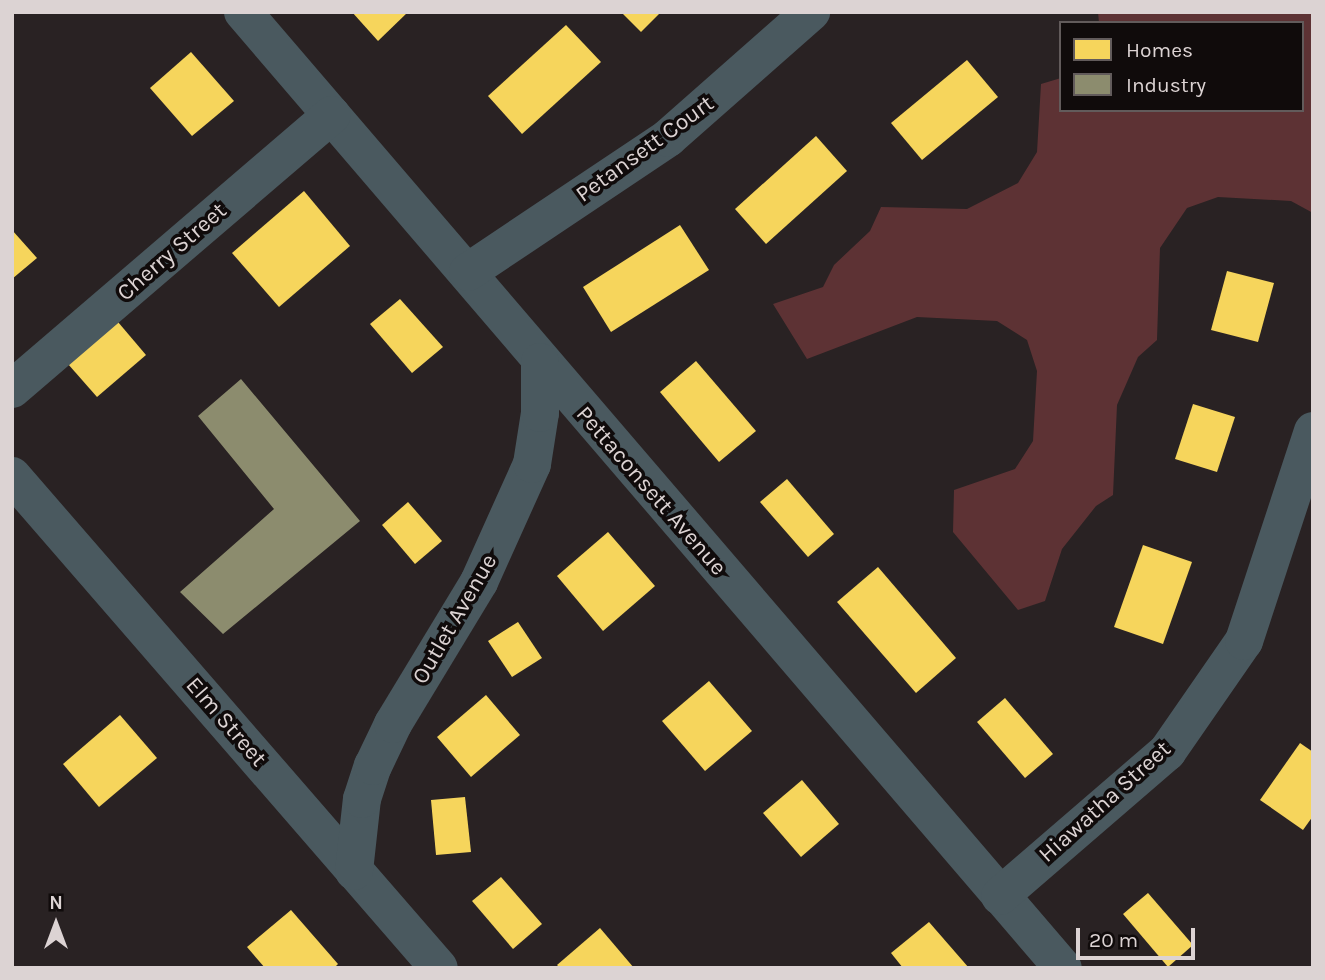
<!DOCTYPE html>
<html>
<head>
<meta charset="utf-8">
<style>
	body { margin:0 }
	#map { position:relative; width:1325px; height:980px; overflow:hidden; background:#292223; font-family:Karla,sans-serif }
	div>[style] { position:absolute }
	.green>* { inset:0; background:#5d3234 }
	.homes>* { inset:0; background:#f6d55c }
	.industry>* { inset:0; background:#8c8c6e }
	.minor>* { height:38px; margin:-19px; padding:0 19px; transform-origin:19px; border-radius:19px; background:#4a595f }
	span { translate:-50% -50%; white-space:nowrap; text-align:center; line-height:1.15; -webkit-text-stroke:7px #100b0b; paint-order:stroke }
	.street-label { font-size:23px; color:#dcd3d3 }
	.frame { position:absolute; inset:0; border:14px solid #dcd3d3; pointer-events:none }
	.legend { position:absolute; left:1059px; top:21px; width:245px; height:91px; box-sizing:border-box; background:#100b0b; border:2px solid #625b5b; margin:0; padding:9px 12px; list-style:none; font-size:21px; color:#dcd3d3 }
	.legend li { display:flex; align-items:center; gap:14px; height:35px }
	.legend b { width:35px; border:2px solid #625b5b }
	.north { position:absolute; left:21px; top:889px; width:70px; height:70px; -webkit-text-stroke:5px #100b0b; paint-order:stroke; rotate:0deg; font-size:19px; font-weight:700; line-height:28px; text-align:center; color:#dcd3d3 }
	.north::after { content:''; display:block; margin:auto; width:24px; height:32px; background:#dcd3d3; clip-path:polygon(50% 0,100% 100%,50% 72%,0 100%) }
	.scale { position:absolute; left:1076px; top:928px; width:119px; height:32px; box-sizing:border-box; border:4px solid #dcd3d3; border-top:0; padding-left:9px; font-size:21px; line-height:24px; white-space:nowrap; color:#dcd3d3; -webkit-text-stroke:5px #100b0b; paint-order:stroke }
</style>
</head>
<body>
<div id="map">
	<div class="green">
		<i style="clip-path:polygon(1098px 12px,1313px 12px,1313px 213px,1291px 201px,1218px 197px,1187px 208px,1160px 248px,1157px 340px,1138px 357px,1117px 405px,1113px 495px,1096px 506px,1062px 549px,1045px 601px,1018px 610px,953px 532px,954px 490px,1015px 469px,1033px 441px,1037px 371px,1027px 340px,997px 321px,917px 317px,807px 359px,773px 304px,823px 287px,834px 265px,870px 231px,881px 207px,967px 209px,1018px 183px,1037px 152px,1041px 84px,1061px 78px,1061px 110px,1302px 110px,1302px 23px,1099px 23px)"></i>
	</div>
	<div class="homes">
		<i style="clip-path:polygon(352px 12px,408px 12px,378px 41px)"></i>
		<i style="clip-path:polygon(621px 12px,661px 12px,641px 32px)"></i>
		<i style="clip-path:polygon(566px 25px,601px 62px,522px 134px,488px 96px)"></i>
		<i style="clip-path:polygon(191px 52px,234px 101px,192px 136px,150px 88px)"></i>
		<i style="clip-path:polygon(967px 60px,998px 97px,922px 160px,891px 123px)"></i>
		<i style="clip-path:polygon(816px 136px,847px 171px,766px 244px,735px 209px)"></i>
		<i style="clip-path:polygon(304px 191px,350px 246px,279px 307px,232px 253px)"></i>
		<i style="clip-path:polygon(680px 225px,709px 270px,611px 332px,583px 287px)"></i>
		<i style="clip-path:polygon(12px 230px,37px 258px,12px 279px)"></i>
		<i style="clip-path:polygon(1227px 271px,1274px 283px,1258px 342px,1211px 330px)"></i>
		<i style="clip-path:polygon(400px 299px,443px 347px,412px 373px,370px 324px)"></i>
		<i style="clip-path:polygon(118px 322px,146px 355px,97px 397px,68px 364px)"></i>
		<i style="clip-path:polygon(696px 361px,756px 431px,719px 462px,660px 392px)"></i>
		<i style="clip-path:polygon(1193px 404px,1235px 417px,1217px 472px,1175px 459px)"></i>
		<i style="clip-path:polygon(787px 479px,834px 534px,808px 557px,760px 502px)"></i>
		<i style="clip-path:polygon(408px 502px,442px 541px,415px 564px,382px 525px)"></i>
		<i style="clip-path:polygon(608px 532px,655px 586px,603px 631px,557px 576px)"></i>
		<i style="clip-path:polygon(1143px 545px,1192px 562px,1163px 644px,1114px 627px)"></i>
		<i style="clip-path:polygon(878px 567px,956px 658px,916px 693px,837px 602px)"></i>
		<i style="clip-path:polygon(518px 622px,542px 658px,512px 677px,488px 641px)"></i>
		<i style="clip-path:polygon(709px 681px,752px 731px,705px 771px,662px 721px)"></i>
		<i style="clip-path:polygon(486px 695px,520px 735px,471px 777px,437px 737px)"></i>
		<i style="clip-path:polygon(1005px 698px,1053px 754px,1025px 778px,977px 722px)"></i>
		<i style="clip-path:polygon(120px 715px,157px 758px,99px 807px,63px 764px)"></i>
		<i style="clip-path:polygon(1300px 743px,1313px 752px,1313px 816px,1303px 830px,1260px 800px)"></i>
		<i style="clip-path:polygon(802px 780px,839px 824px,801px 857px,763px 813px)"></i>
		<i style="clip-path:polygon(465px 797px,471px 852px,436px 855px,431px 800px)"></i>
		<i style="clip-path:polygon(501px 877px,542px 924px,513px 949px,472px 901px)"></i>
		<i style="clip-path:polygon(1148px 893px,1193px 945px,1168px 967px,1123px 914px)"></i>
		<i style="clip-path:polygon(291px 910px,338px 964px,334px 968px,265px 968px,247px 947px)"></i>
		<i style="clip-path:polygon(929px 922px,969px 968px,903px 968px,891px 953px)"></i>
		<i style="clip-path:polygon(600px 928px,634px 968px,560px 968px,557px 965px)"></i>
	</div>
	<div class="industry">
		<i style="clip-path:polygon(241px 379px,360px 521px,223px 634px,180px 592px,274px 509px,198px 416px)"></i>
	</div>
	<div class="minor">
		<i style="left:243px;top:12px;width:1259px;rotate:49.38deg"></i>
		<i style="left:468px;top:272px;width:241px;rotate:-33.8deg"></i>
		<i style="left:668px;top:138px;width:191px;rotate:-41.4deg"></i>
		<i style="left:12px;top:389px;width:421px;rotate:-40.6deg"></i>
		<i style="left:12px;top:476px;width:651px;rotate:49.05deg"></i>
		<i style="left:354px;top:871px;width:72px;rotate:-83.7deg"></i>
		<i style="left:362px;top:799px;width:35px;rotate:-72deg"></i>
		<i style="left:373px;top:766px;width:47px;rotate:-64.5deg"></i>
		<i style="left:393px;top:724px;width:166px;rotate:-58.8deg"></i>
		<i style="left:479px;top:582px;width:129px;rotate:-65.8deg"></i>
		<i style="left:532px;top:464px;width:52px;rotate:-81.1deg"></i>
		<i style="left:540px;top:413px;width:51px;rotate:-90deg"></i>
		<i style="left:1000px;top:896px;width:221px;rotate:-40.8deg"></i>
		<i style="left:1167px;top:752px;width:135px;rotate:-55.3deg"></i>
		<i style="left:1244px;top:641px;width:221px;rotate:-71.8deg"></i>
	</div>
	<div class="street-label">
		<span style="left:645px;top:149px;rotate:-36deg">Petansett Court</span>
		<span style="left:172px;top:252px;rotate:-41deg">Cherry Street</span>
		<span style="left:651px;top:491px;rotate:49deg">Pettaconsett Avenue</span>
		<span style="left:455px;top:619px;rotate:-60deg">Outlet Avenue</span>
		<span style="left:226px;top:722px;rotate:49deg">Elm Street</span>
		<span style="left:1105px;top:802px;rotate:-42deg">Hiawatha Street</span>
	</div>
	<div class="frame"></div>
	<ul class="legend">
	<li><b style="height:19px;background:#f6d55c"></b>Homes</li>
	<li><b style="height:19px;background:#8c8c6e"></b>Industry</li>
	</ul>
	<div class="north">N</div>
	<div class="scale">20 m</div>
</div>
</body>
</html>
